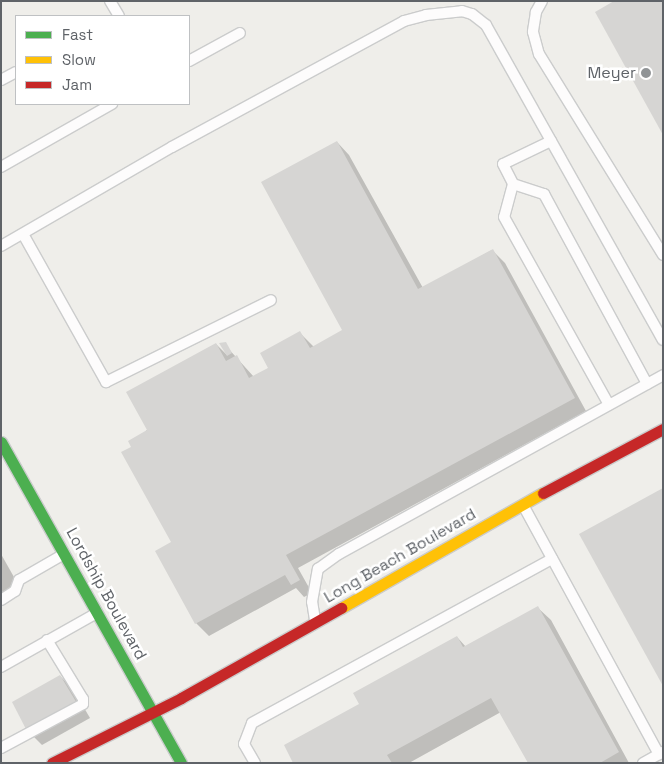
<!DOCTYPE html>
<html>
<head>
<meta charset="utf-8">
<style>
	body { margin:0 }
	#map { position:relative; width:664px; height:764px; overflow:hidden; background:#efeeea; font-family:"Space Grotesk",sans-serif }
	div>[style] { position:absolute }
	.shadow>* { inset:0; background:#0003 }
	.building>* { inset:0; background:#d6d5d3 }
	.roads { filter:drop-shadow(1px 0 #cbcccc) drop-shadow(-1px 0 #cbcccc) drop-shadow(0 1px #cbcccc) drop-shadow(0 -1px #cbcccc) }
	.lane>* { height:10px; margin:-5px; padding:0 5px; transform-origin:5px; border-radius:5px; background:#fdfcfc }
	.fast>* { height:11px; margin:-5.5px; padding:0 5.5px; transform-origin:5.5px; border-radius:5.5px; background:#4caf50 }
	.slow>* { height:11px; margin:-5.5px; padding:0 5.5px; transform-origin:5.5px; border-radius:5.5px; background:#ffc107 }
	.jam>* { height:11px; margin:-5.5px; padding:0 5.5px; transform-origin:5.5px; border-radius:5.5px; background:#c62828 }
	.dots>* { width:14px; height:14px; translate:-50% -50%; box-sizing:border-box; border:2px solid #fff; border-radius:50% }
	span { translate:-50% -50%; white-space:nowrap; text-align:center; line-height:1.15; -webkit-text-stroke:5px #fff; paint-order:stroke }
	.poi-label { font-size:16px; color:#5f6368 }
	.right { translate:-100% -50%; text-align:right }
	.street-label { font-size:16px; color:#5f6368 }
	.frame { position:absolute; inset:0; border:2px solid #5f6368; pointer-events:none }
	.legend { position:absolute; left:15px; top:15px; width:175px; height:90px; box-sizing:border-box; background:#fff; border:1px solid #bfc1c3; margin:0; padding:6px 9px; list-style:none; font-size:15px; color:#5f6368 }
	.legend li { display:flex; align-items:center; gap:10px; height:25px }
	.legend b { width:25px; border:1px solid #bfc1c3 }
</style>
</head>
<body>
<div id="map">
	<div class="shadow">
		<i style="clip-path:polygon(337px 142px,349px 155px,423px 288px,492px 250px,505px 263px,586px 411px,298px 568px,312px 593px,304px 597px,296px 588px,209px 636px,196px 623px,172px 543px,133px 447px,216px 344px,227px 355px,226px 346px,254px 377px,269px 368px,300px 333px,314px 347px,344px 331px)"></i>
		<i style="clip-path:polygon(1px 554px,19px 586px,1px 596px)"></i>
		<i style="clip-path:polygon(538px 608px,551px 620px,629px 763px,529px 763px,501px 712px,409px 763px,295px 763px,361px 705px,457px 637px,466px 647px)"></i>
		<i style="clip-path:polygon(60px 676px,73px 689px,90px 718px,42px 745px,29px 732px)"></i>
	</div>
	<div class="building">
		<i style="clip-path:polygon(614px 1px,663px 1px,663px 135px,595px 12px)"></i>
		<i style="clip-path:polygon(337px 141px,418px 289px,493px 249px,575px 398px,286px 555px,300px 580px,291px 585px,285px 575px,195px 624px,155px 551px,171px 542px,121px 452px,131px 447px,128px 441px,147px 430px,126px 392px,216px 343px,226px 361px,237px 355px,249px 378px,268px 368px,260px 353px,300px 331px,310px 348px,342px 330px,261px 182px)"></i>
		<i style="clip-path:polygon(226px 342px,232px 353px,227px 356px,219px 343px)"></i>
		<i style="clip-path:polygon(663px 488px,663px 686px,579px 534px)"></i>
		<i style="clip-path:polygon(538px 606px,619px 752px,600px 763px,528px 763px,491px 698px,387px 755px,392px 763px,293px 763px,284px 745px,359px 704px,353px 693px,457px 636px,463px 647px)"></i>
		<i style="clip-path:polygon(60px 675px,78px 705px,28px 733px,12px 702px)"></i>
	</div>
	<div class="roads">
		<div class="lane">
			<i style="left:110px;top:1px;width:17px;rotate:59deg"></i>
			<i style="left:542px;top:1px;width:13px;rotate:119deg"></i>
			<i style="left:536px;top:12px;width:20px;rotate:99deg"></i>
			<i style="left:533px;top:32px;width:23px;rotate:75deg"></i>
			<i style="left:539px;top:54px;width:236px;rotate:58.3deg"></i>
			<i style="left:189px;top:61px;width:58px;rotate:-28.8deg"></i>
			<i style="left:1px;top:80px;width:17px;rotate:-28deg"></i>
			<i style="left:551px;top:141px;width:53px;rotate:154.4deg"></i>
			<i style="left:503px;top:164px;width:22px;rotate:63deg"></i>
			<i style="left:513px;top:184px;width:34px;rotate:105deg"></i>
			<i style="left:504px;top:217px;width:215px;rotate:60.8deg"></i>
			<i style="left:1px;top:167px;width:128px;rotate:-29.6deg"></i>
			<i style="left:513px;top:184px;width:33px;rotate:18deg"></i>
			<i style="left:544px;top:194px;width:216px;rotate:61.5deg"></i>
			<i style="left:23px;top:234px;width:170px;rotate:60.7deg"></i>
			<i style="left:106px;top:382px;width:184px;rotate:-26.4deg"></i>
			<i style="left:1px;top:246px;width:198px;rotate:-30.1deg"></i>
			<i style="left:172px;top:147px;width:264px;rotate:-28.5deg"></i>
			<i style="left:404px;top:21px;width:23px;rotate:-15deg"></i>
			<i style="left:426px;top:15px;width:36px;rotate:-6deg"></i>
			<i style="left:462px;top:11px;width:10px;rotate:17deg"></i>
			<i style="left:472px;top:14px;width:18px;rotate:38deg"></i>
			<i style="left:486px;top:25px;width:361px;rotate:60.7deg"></i>
			<i style="left:523px;top:505px;width:284px;rotate:61.4deg"></i>
			<i style="left:1px;top:600px;width:17px;rotate:-33deg"></i>
			<i style="left:15px;top:591px;width:12px;rotate:-70deg"></i>
			<i style="left:19px;top:580px;width:52px;rotate:-30deg"></i>
			<i style="left:315px;top:620px;width:18px;rotate:-99deg"></i>
			<i style="left:312px;top:602px;width:34px;rotate:-80deg"></i>
			<i style="left:318px;top:569px;width:26px;rotate:-36deg"></i>
			<i style="left:339px;top:554px;width:370px;rotate:-28.9deg"></i>
			<i style="left:1px;top:667px;width:110px;rotate:-29.4deg"></i>
			<i style="left:1px;top:748px;width:93px;rotate:-28.2deg"></i>
			<i style="left:83px;top:704px;width:5px;rotate:-90deg"></i>
			<i style="left:83px;top:699px;width:69px;rotate:-121.4deg"></i>
			<i style="left:255px;top:763px;width:22px;rotate:-120deg"></i>
			<i style="left:244px;top:744px;width:22px;rotate:-69deg"></i>
			<i style="left:252px;top:723px;width:342px;rotate:-28.7deg"></i>
			<i style="left:643px;top:763px;width:23px;rotate:-29deg"></i>
		</div>
		<div class="fast">
			<i style="left:1px;top:442px;width:368px;rotate:60.7deg"></i>
		</div>
		<div class="slow">
			<i style="left:341px;top:608px;width:232px;rotate:-29.7deg"></i>
		</div>
		<div class="jam">
			<i style="left:543px;top:493px;width:136px;rotate:-28.1deg"></i>
			<i style="left:52px;top:763px;width:144px;rotate:-26.7deg"></i>
			<i style="left:181px;top:698px;width:184px;rotate:-29.4deg"></i>
		</div>
	</div>
	<div class="dots">
		<i style="left:646px;top:73px;background:#919496"></i>
	</div>
	<div class="poi-label">
		<span class="right" style="left:636px;top:73px">Meyer</span>
	</div>
	<div class="street-label">
		<span style="left:400px;top:556px;rotate:-30deg">Long Beach Boulevard</span>
		<span style="left:106px;top:594px;rotate:61deg">Lordship Boulevard</span>
	</div>
	<div class="frame"></div>
	<ul class="legend">
	<li><b style="height:6px;background:#4caf50"></b>Fast</li>
	<li><b style="height:6px;background:#ffc107"></b>Slow</li>
	<li><b style="height:6px;background:#c62828"></b>Jam</li>
	</ul>
</div>
</body>
</html>
